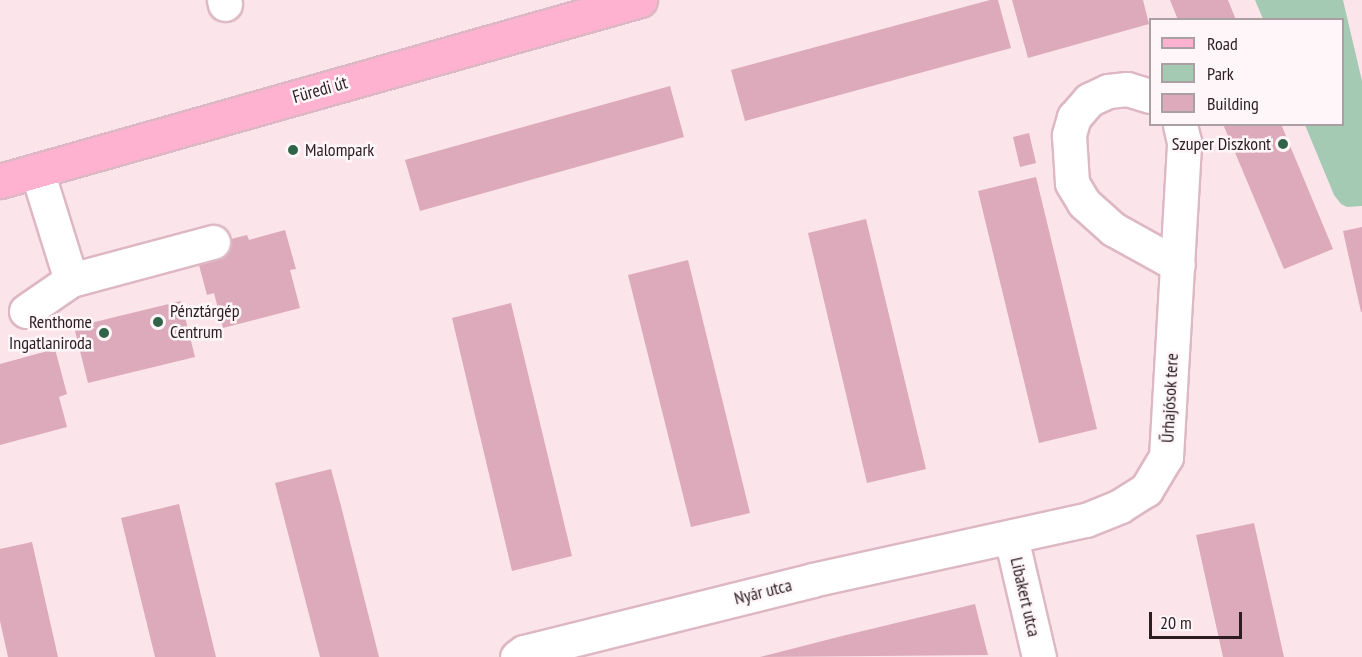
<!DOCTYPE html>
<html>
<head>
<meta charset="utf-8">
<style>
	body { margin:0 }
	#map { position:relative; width:1362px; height:657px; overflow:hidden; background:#fce4eb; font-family:"PT Sans Narrow",sans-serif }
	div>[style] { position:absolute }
	.green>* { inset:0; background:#a5cab3 }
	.building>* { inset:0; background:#dcaaba }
	.roads { filter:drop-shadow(2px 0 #ddb8c4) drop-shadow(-2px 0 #ddb8c4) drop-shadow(0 2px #ddb8c4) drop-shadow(0 -2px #ddb8c4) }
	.minor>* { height:33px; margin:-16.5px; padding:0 16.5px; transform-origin:16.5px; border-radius:16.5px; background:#fff }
	.major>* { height:33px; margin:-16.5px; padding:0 16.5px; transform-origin:16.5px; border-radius:16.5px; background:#feb2d0 }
	.dots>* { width:16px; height:16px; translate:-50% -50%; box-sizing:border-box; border:3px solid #fef6f8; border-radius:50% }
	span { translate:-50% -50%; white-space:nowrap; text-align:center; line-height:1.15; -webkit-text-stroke:5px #fef6f8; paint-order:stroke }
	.street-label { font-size:18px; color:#2b1d21 }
	.poi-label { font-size:18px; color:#2b1d21 }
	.right { translate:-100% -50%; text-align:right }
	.left { translate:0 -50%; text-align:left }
	.legend { position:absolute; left:1149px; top:18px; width:195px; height:108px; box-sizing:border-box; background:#fef6f8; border:2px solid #aa9fa2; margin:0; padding:8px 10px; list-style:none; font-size:18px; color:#2b1d21 }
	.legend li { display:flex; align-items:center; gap:12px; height:30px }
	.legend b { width:30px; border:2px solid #aa9fa2 }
	.scale { position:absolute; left:1149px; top:612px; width:93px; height:27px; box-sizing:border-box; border:3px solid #2b1d21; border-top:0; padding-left:8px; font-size:18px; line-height:21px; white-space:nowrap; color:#2b1d21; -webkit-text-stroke:4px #fef6f8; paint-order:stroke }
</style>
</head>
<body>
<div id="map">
	<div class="green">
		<i style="clip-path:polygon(1255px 0,1343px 0,1362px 81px,1362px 206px,1347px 207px,1341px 204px,1334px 195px,1305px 125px,1342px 124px,1342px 20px,1263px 19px)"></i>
	</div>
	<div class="building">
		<i style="clip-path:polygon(990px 0,998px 0,1011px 48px,745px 121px,731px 70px)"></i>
		<i style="clip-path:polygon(1012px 0,1143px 0,1149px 24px,1028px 58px)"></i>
		<i style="clip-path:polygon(1170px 0,1228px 0,1236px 20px,1178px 20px)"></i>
		<i style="clip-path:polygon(670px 86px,684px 137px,420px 211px,405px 160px)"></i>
		<i style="clip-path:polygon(1223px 124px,1281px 124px,1333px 249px,1284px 269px)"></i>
		<i style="clip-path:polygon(1029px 133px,1036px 163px,1020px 167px,1013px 137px)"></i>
		<i style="clip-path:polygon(1036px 177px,1097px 429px,1039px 443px,978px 191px)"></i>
		<i style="clip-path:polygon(866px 219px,926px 469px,867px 483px,808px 233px)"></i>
		<i style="clip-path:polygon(1362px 227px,1362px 312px,1361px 312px,1343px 231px)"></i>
		<i style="clip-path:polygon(285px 230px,296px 269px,290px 270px,300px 308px,223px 328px,214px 293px,207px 295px,196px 254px,232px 244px,231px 239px,247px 235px,249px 240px)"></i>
		<i style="clip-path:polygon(688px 260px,750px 513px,691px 527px,628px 275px)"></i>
		<i style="clip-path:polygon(181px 301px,195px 357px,88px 383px,74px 327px)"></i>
		<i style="clip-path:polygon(511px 303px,572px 556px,512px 571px,452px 318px)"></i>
		<i style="clip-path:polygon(55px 349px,67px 394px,59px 397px,67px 427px,0 445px,0 364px)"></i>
		<i style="clip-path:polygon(331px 469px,341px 506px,379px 657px,320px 657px,275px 483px)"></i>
		<i style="clip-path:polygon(179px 504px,189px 546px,216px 657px,155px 657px,121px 518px)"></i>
		<i style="clip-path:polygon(1254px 523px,1284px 657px,1223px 657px,1196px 535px)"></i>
		<i style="clip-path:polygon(32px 542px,58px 657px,8px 657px,0 621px,0 549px)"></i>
		<i style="clip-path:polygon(975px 604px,988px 655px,760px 657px,842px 636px)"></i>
	</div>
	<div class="roads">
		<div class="minor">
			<i style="left:224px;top:0;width:4px;rotate:76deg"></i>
			<i style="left:1150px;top:96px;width:24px;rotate:-163deg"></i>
			<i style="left:1127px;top:89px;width:19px;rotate:174deg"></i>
			<i style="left:1108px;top:91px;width:21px;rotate:155deg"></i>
			<i style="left:1089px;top:100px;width:23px;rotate:131deg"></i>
			<i style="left:1074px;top:117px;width:19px;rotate:106deg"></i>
			<i style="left:1069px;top:135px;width:48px;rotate:86.4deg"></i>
			<i style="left:1072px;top:183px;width:23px;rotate:59deg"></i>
			<i style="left:1084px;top:203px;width:39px;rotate:42deg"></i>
			<i style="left:1113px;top:229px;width:74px;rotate:29deg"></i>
			<i style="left:37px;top:171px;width:114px;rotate:72.7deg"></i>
			<i style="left:26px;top:311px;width:55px;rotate:-34.6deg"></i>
			<i style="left:71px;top:280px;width:147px;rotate:-15deg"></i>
			<i style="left:1011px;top:537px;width:123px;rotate:76.9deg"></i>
			<i style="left:517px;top:657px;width:9px;rotate:-36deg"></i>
			<i style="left:524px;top:652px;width:297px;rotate:-14deg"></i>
			<i style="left:812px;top:580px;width:280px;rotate:-12.4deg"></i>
			<i style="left:1086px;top:520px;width:37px;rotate:-22deg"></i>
			<i style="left:1120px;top:506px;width:31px;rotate:-32deg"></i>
			<i style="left:1146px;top:490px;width:39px;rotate:-59deg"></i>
			<i style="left:1166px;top:457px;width:316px;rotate:-86.7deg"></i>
			<i style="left:1184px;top:142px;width:18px;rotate:-103deg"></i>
		</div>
		<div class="major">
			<i style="left:0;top:181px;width:665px;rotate:-15.79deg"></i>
		</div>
	</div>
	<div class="dots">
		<i style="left:1283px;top:144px;background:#306448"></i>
		<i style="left:293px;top:150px;background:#306448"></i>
		<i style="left:158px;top:322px;background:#306448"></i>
		<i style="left:104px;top:333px;background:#306448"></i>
	</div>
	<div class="street-label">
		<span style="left:320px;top:90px;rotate:-16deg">Füredi út</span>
		<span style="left:1170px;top:398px;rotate:-87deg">Űrhajósok tere</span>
		<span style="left:763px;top:592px;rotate:-14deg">Nyár utca</span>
		<span style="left:1025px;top:597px;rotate:77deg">Libakert utca</span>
	</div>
	<div class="poi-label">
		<span class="right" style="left:1271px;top:144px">Szuper Diszkont</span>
		<span class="left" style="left:305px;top:150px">Malompark</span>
		<span class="left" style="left:170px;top:322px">Pénztárgép<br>Centrum</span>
		<span class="right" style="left:92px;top:333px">Renthome<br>Ingatlaniroda</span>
	</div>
	<ul class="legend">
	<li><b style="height:8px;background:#feb2d0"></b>Road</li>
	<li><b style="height:16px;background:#a5cab3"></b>Park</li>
	<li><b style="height:16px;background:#dcaaba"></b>Building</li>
	</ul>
	<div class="scale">20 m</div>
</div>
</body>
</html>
